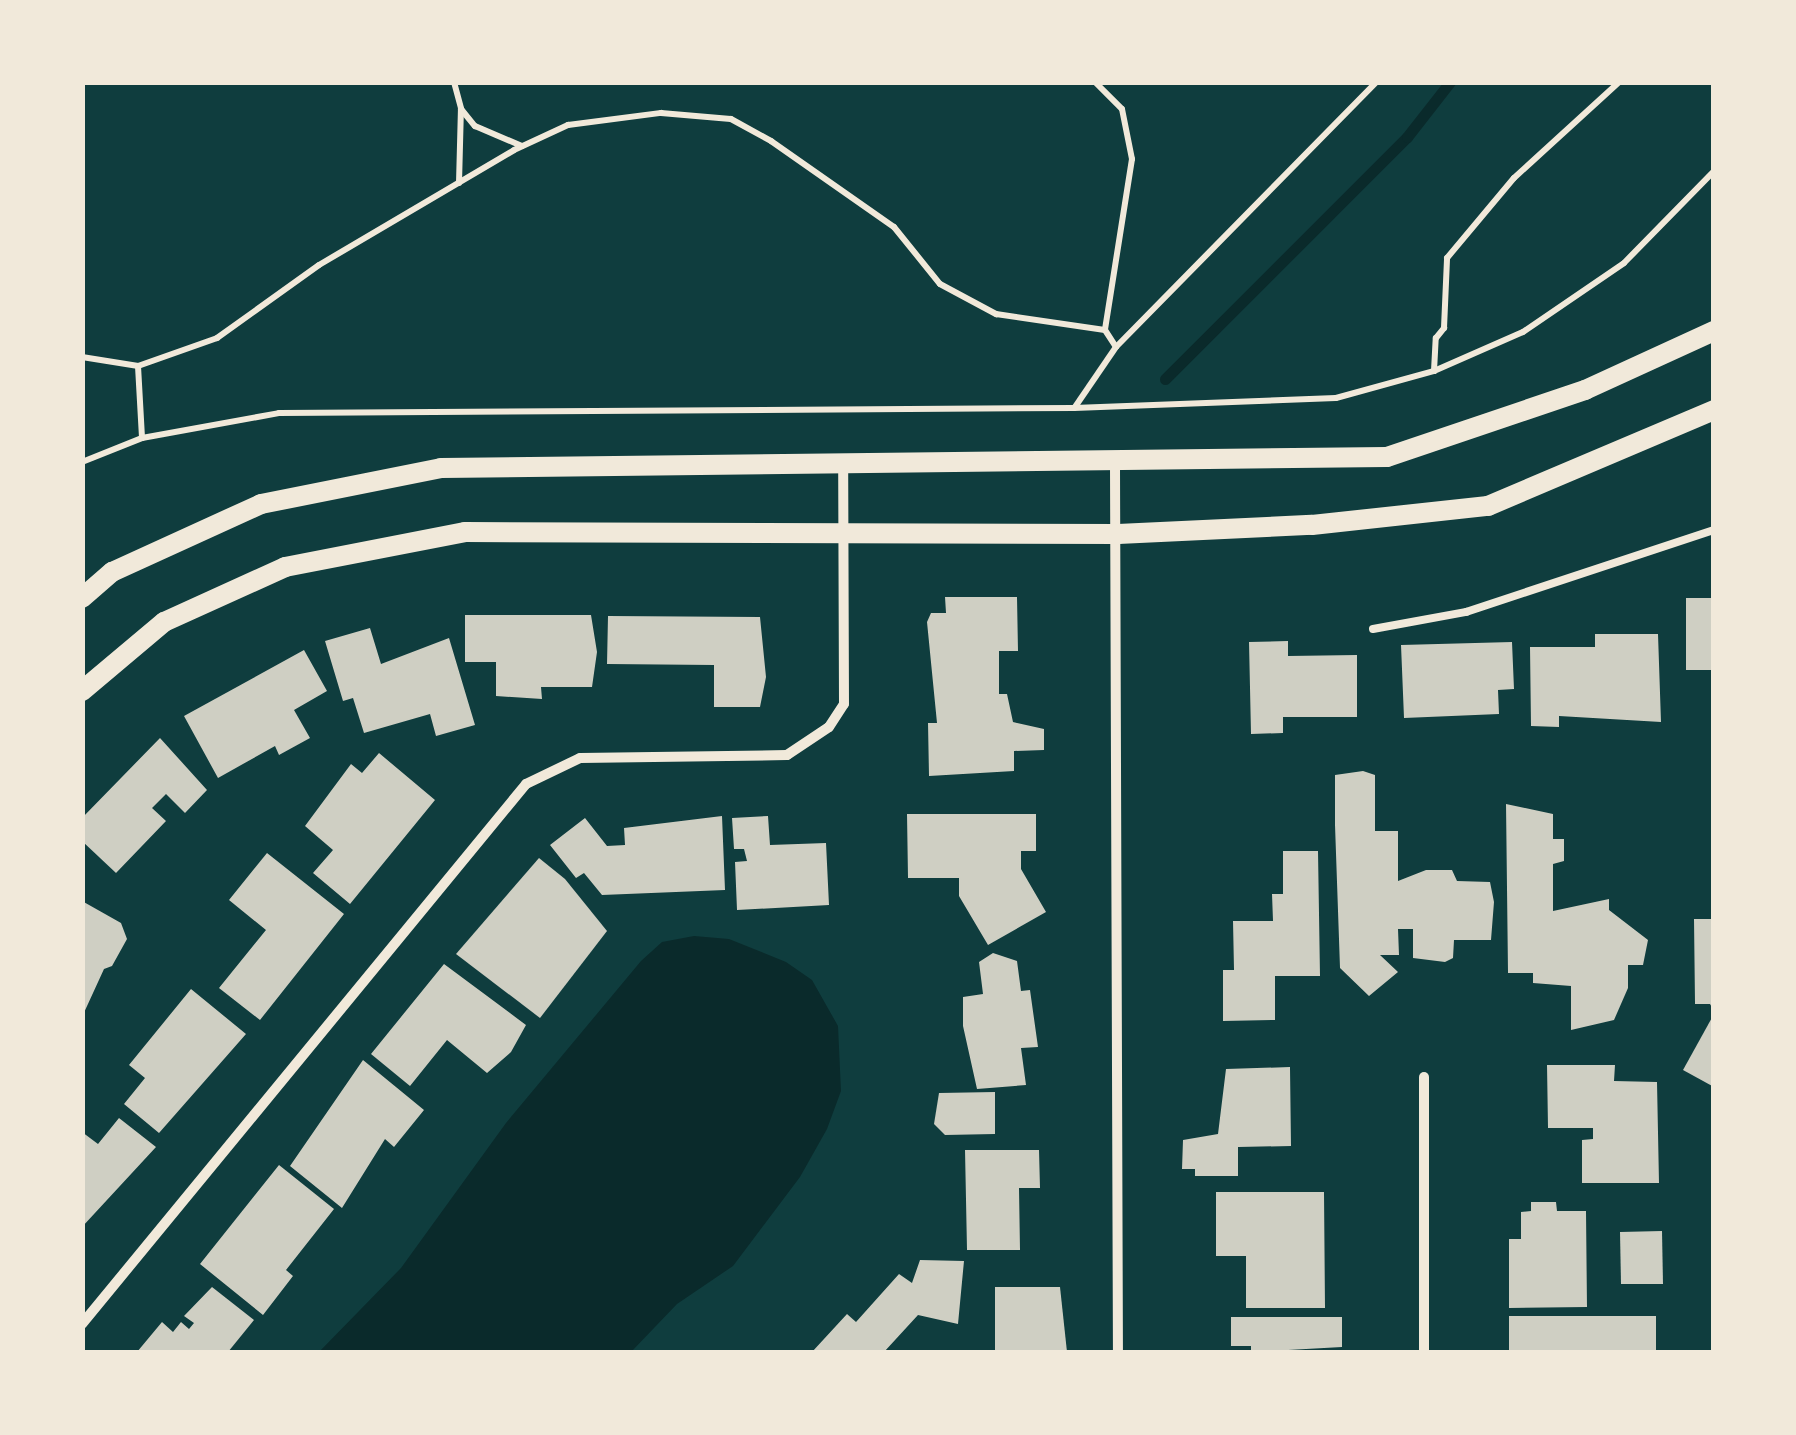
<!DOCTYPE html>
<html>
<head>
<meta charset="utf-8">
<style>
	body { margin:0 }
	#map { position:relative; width:1796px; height:1435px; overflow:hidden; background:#0f3d3e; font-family:"PT Sans Narrow",sans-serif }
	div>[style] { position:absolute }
	.water>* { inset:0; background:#0a2a2b }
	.stream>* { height:11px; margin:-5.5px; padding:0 5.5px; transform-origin:5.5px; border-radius:5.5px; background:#0a2a2b }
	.building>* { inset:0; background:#cfcfc3 }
	.path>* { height:6px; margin:-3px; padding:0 3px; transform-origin:3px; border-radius:3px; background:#f1e9da }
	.service>* { height:8px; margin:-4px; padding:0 4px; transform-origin:4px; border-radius:4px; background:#f1e9da }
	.minor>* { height:10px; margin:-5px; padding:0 5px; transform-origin:5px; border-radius:5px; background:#f1e9da }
	.secondary>* { height:20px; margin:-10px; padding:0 10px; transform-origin:10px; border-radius:10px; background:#f1e9da }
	span { translate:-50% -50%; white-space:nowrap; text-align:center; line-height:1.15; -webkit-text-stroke:10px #f1e9da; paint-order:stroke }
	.frame { position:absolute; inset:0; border:85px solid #f1e9da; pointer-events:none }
</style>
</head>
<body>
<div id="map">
	<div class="water">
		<i style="clip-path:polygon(694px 936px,729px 939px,786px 962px,812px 980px,838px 1026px,841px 1091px,827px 1129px,800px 1177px,733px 1266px,677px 1304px,631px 1352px,319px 1352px,401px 1268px,506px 1123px,641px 961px,662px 942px)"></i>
	</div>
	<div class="stream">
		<i style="left:1165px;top:379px;width:342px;rotate:-45deg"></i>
		<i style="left:1407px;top:137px;width:70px;rotate:-52deg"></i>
	</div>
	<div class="building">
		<i style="clip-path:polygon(945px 597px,1017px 597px,1018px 651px,999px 651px,999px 694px,1007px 694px,1013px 722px,1044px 729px,1044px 750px,1014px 751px,1014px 771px,929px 776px,928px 723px,937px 723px,927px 622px,931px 613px,946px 613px)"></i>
		<i style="clip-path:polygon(1686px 598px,1714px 598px,1714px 670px,1686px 670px)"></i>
		<i style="clip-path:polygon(465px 615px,591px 615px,597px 652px,592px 687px,541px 687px,542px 699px,496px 696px,496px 662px,465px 662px)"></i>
		<i style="clip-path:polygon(608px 616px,760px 617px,766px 677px,760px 707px,714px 707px,714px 665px,607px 664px)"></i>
		<i style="clip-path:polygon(370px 628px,381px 664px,449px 638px,475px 725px,436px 736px,430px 714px,364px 733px,353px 698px,343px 701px,325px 641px)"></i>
		<i style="clip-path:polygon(1595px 634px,1658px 634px,1661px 722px,1559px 716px,1559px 727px,1531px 726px,1530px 647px,1595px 647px)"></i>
		<i style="clip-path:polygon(1288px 641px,1288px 656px,1357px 655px,1357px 717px,1283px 717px,1283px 733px,1251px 734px,1249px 642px)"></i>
		<i style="clip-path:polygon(1512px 642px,1514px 689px,1498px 690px,1499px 714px,1404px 718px,1401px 645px)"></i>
		<i style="clip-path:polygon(304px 650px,327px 691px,294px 710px,310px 738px,279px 755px,275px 746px,218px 778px,184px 716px)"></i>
		<i style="clip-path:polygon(160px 738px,207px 790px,185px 813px,166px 794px,152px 808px,166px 821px,116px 873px,82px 841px,82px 818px)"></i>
		<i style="clip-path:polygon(379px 753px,435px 800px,350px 904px,313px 873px,333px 850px,305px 826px,351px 764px,362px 773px)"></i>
		<i style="clip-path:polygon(1363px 771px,1375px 775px,1375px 831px,1398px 831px,1398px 881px,1426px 870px,1452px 870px,1457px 881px,1490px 882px,1494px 902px,1491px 940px,1454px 940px,1453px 958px,1445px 962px,1413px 958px,1413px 929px,1398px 929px,1399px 955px,1380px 955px,1398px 972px,1369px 996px,1340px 968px,1335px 825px,1335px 775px)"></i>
		<i style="clip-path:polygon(1506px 804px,1553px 814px,1553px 839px,1564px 839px,1564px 861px,1553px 864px,1553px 911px,1609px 899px,1609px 910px,1648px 940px,1643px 965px,1628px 965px,1628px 988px,1614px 1020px,1571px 1030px,1571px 986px,1533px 983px,1533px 973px,1508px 973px)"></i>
		<i style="clip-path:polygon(907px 814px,1036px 814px,1036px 851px,1021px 851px,1021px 869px,1046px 912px,988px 945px,959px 896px,959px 878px,908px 878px)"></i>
		<i style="clip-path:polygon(722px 816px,725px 890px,602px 895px,584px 873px,576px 878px,550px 845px,585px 818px,607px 846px,625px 845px,624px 828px)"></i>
		<i style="clip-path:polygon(768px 816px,770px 845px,826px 843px,829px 905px,737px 910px,735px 862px,747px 861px,744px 849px,734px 849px,732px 818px)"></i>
		<i style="clip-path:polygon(1283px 851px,1318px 851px,1320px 976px,1275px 976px,1275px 1020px,1223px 1021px,1223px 970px,1234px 970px,1233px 921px,1273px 921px,1272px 894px,1283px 894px)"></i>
		<i style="clip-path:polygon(267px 853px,344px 914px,260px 1020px,219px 988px,266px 930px,229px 900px)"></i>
		<i style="clip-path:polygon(539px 858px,565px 879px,607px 931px,540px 1018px,456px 954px)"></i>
		<i style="clip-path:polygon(82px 901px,121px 923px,127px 939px,112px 966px,104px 969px,82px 1017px)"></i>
		<i style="clip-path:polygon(1694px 919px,1714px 919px,1714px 1011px,1710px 1004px,1695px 1004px)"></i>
		<i style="clip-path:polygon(993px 953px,1017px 961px,1021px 991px,1030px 990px,1038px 1047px,1021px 1048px,1026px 1085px,977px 1089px,963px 1026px,963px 997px,983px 994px,979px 962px)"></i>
		<i style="clip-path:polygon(444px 964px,526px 1025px,511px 1052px,487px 1073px,447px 1040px,410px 1086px,371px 1054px)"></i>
		<i style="clip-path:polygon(191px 989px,246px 1034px,159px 1133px,124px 1104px,145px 1078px,129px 1065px)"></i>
		<i style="clip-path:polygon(1714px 1014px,1714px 1087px,1683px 1070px)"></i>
		<i style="clip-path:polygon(363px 1060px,424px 1110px,394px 1147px,385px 1139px,342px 1208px,290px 1166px)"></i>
		<i style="clip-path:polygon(1547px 1065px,1615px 1065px,1614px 1081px,1657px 1082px,1659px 1183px,1582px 1183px,1582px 1140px,1593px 1139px,1593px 1128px,1548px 1128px)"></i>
		<i style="clip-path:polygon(1290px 1067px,1291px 1146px,1238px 1147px,1238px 1176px,1195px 1176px,1195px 1169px,1182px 1169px,1183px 1140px,1218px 1134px,1226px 1069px)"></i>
		<i style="clip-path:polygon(995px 1092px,995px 1134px,945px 1135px,934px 1124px,939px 1093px)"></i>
		<i style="clip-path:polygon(119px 1118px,156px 1147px,82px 1227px,82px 1132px,98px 1144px)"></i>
		<i style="clip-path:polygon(965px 1150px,1039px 1150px,1040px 1188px,1019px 1188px,1020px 1250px,967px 1250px)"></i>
		<i style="clip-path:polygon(279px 1165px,334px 1209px,286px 1270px,293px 1276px,263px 1315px,200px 1264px)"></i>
		<i style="clip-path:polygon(1216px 1192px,1324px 1192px,1325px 1308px,1246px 1308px,1246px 1256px,1216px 1256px)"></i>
		<i style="clip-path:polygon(1531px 1202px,1556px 1202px,1557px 1211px,1586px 1211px,1587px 1307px,1509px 1308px,1509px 1239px,1521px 1239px,1521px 1212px,1531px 1211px)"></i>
		<i style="clip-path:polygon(1662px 1231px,1663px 1284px,1621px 1284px,1620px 1232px)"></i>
		<i style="clip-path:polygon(920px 1260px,964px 1261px,958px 1324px,918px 1315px,884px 1352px,812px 1352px,847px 1314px,856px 1322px,899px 1274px,912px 1283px)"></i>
		<i style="clip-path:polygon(212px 1287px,254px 1320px,228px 1352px,137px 1352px,162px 1322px,173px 1332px,181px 1322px,189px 1329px,194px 1323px,184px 1316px)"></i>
		<i style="clip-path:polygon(995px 1287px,1060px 1287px,1067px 1352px,995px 1352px)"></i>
		<i style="clip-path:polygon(1509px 1316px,1656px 1316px,1656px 1352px,1509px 1351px)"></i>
		<i style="clip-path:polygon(1231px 1317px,1342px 1317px,1342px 1347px,1251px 1352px,1251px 1346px,1231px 1346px)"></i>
	</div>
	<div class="path">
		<i style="left:454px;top:82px;width:28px;rotate:75deg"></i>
		<i style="left:1095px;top:82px;width:38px;rotate:45deg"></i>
		<i style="left:1122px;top:109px;width:51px;rotate:78.7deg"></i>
		<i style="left:1132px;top:159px;width:173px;rotate:99deg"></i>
		<i style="left:1105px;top:330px;width:20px;rotate:57deg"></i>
		<i style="left:459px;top:183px;width:74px;rotate:-88.5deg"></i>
		<i style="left:461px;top:109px;width:22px;rotate:51deg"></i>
		<i style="left:475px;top:126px;width:51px;rotate:23.1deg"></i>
		<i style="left:82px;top:357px;width:57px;rotate:9.1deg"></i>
		<i style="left:138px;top:366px;width:84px;rotate:-19.5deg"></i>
		<i style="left:217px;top:338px;width:125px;rotate:-35.6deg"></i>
		<i style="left:319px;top:265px;width:226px;rotate:-30.5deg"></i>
		<i style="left:514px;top:150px;width:60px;rotate:-24.8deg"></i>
		<i style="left:568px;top:125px;width:94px;rotate:-7.4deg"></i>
		<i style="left:661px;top:113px;width:70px;rotate:4.9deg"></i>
		<i style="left:731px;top:119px;width:46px;rotate:28.8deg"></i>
		<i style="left:771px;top:141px;width:150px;rotate:35deg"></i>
		<i style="left:894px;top:227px;width:73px;rotate:51.1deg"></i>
		<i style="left:940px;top:284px;width:64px;rotate:28.2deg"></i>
		<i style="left:996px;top:314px;width:110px;rotate:8.4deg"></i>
		<i style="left:138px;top:366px;width:72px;rotate:86.8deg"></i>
		<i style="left:1434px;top:371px;width:33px;rotate:-87deg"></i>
		<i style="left:1436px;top:338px;width:13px;rotate:-51deg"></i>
		<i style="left:1444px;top:328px;width:70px;rotate:-87.5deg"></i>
		<i style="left:1447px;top:258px;width:104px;rotate:-50.1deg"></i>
		<i style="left:1514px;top:178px;width:142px;rotate:-42.4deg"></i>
		<i style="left:1075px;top:407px;width:73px;rotate:-55.7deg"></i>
		<i style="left:1116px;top:347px;width:371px;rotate:-45.5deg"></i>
		<i style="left:82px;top:462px;width:65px;rotate:-21.8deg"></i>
		<i style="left:142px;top:438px;width:139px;rotate:-10.3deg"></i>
		<i style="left:279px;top:413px;width:795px;rotate:-0.36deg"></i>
		<i style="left:1074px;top:408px;width:262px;rotate:-2.2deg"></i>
		<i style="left:1336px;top:398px;width:102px;rotate:-15.4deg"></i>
		<i style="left:1434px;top:371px;width:97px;rotate:-23.7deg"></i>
		<i style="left:1523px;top:332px;width:122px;rotate:-34.3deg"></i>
		<i style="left:1624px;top:263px;width:129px;rotate:-45.6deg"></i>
	</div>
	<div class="service">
		<i style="left:1373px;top:629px;width:95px;rotate:-10.4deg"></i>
		<i style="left:1466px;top:612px;width:261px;rotate:-18.3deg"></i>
	</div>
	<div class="minor">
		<i style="left:1115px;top:465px;width:887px;rotate:89.81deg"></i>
		<i style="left:1424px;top:1077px;width:275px;rotate:90deg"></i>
		<i style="left:82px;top:1324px;width:699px;rotate:-50.57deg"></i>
		<i style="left:526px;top:784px;width:60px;rotate:-25.7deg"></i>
		<i style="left:580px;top:758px;width:207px;rotate:-0.8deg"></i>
		<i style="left:787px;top:755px;width:50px;rotate:-33.7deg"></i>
		<i style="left:829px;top:727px;width:27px;rotate:-57deg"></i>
		<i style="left:844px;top:704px;width:239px;rotate:-90.2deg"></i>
	</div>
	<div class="secondary">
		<i style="left:82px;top:598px;width:40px;rotate:-41deg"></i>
		<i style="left:112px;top:572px;width:164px;rotate:-24.5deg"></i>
		<i style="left:261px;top:504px;width:184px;rotate:-11.3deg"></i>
		<i style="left:441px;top:468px;width:946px;rotate:-0.67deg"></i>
		<i style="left:1387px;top:457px;width:209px;rotate:-18.7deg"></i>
		<i style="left:1585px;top:390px;width:142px;rotate:-24.6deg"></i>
		<i style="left:82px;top:691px;width:107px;rotate:-40.1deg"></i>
		<i style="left:164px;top:622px;width:133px;rotate:-24.4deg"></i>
		<i style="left:285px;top:567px;width:183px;rotate:-11deg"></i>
		<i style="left:465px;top:532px;width:653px;rotate:0.18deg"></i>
		<i style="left:1118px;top:534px;width:194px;rotate:-2.7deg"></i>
		<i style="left:1312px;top:525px;width:177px;rotate:-6.2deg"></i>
		<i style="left:1488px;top:506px;width:246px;rotate:-23deg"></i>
	</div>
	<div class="frame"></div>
</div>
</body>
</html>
